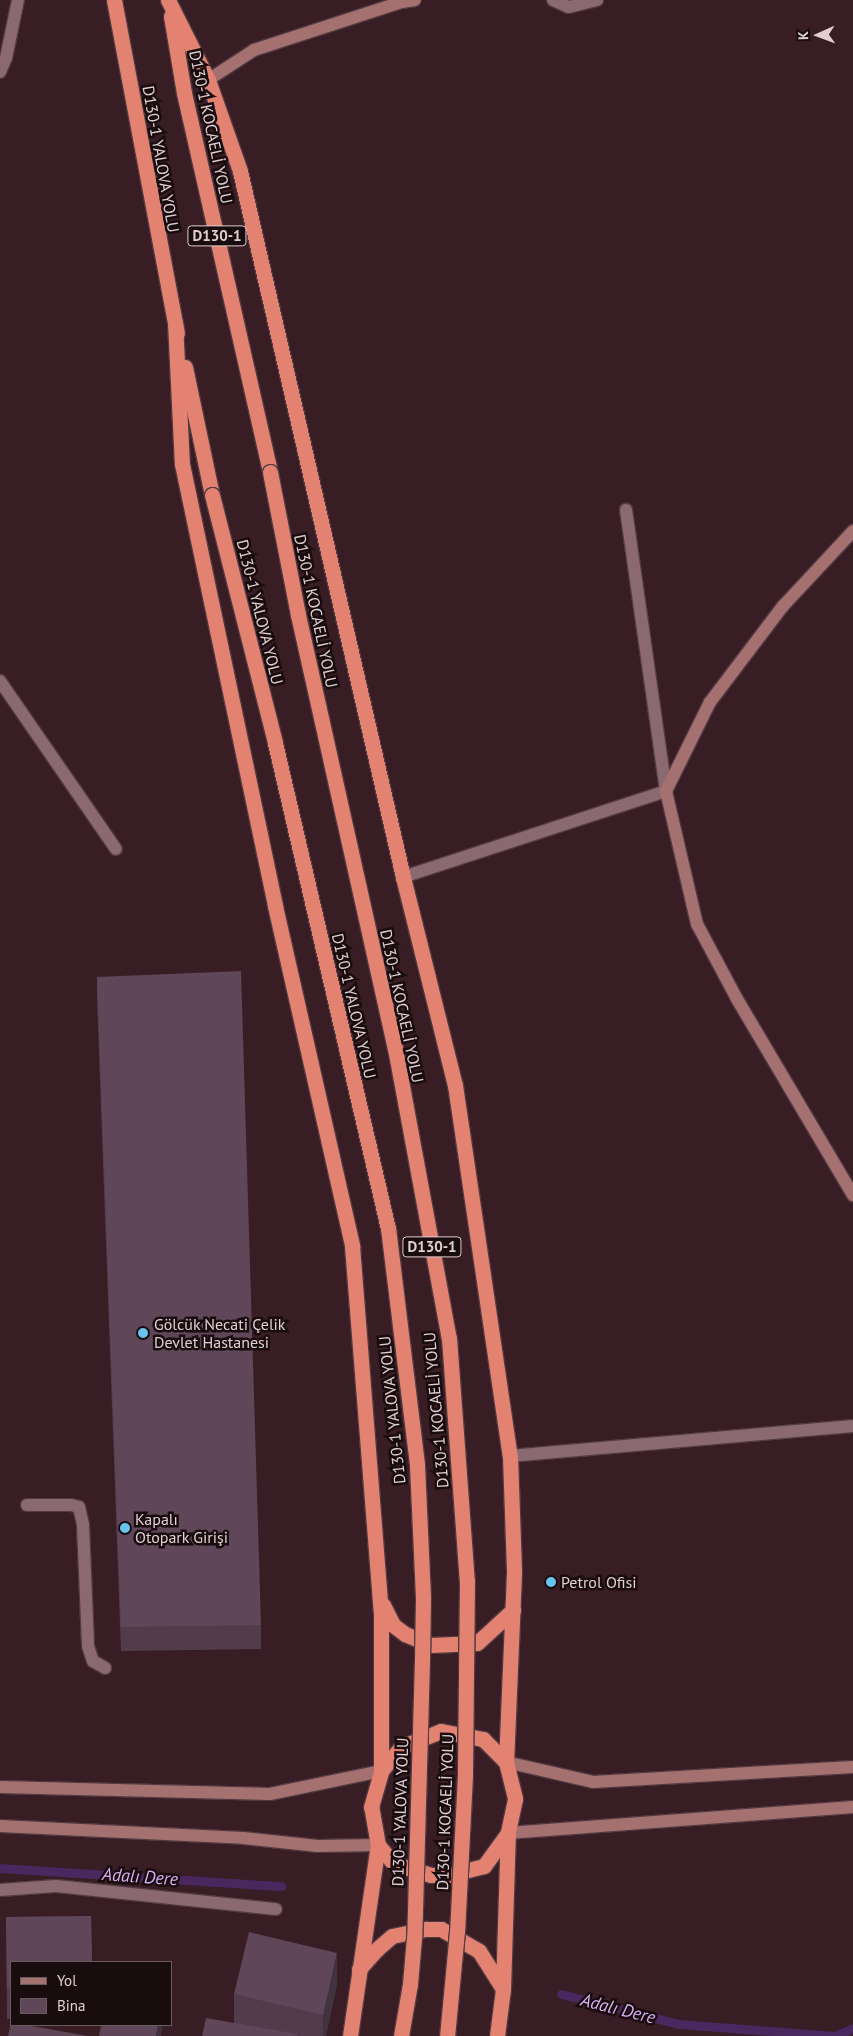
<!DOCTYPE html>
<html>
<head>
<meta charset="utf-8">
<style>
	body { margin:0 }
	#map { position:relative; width:853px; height:2036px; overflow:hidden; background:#391d24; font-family:"PT Sans",sans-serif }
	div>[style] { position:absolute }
	.stream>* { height:9px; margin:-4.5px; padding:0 4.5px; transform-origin:4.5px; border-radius:4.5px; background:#49275f }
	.roads { filter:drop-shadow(1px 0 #513a40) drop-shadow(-1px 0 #513a40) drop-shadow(0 1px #513a40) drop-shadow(0 -1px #513a40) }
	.lane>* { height:12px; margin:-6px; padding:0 6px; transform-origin:6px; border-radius:6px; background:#8b6970 }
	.street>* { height:12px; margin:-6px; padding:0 6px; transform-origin:6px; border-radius:6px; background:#8b6970 }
	.secondary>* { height:12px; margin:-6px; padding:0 6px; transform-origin:6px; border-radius:6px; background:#a57070 }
	.highway>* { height:15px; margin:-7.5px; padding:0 7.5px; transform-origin:7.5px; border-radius:7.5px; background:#e38271 }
	.bridges { filter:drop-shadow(1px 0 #513a40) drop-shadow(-1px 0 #513a40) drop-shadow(0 1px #513a40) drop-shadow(0 -1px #513a40) }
	.highway-bridge>* { height:15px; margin:-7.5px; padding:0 7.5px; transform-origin:7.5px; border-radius:7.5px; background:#e38271 }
	.wall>* { inset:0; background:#523c4c }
	.shaded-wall>* { inset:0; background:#42313e }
	.building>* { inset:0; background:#5f4658 }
	.dots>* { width:14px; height:14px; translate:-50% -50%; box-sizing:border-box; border:2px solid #180c0f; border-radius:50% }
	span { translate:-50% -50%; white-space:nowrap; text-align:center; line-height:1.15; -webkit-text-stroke:5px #180c0f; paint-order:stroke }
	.shield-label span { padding:1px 4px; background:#180c0f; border:1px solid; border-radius:4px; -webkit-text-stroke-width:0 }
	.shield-label { font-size:15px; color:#e1ced1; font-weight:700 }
	.street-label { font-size:16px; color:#e1ced1 }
	.poi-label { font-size:16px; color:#e1ced1 }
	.left { translate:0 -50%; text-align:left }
	.water-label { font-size:18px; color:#d7aff4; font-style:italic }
	.legend { position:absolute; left:10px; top:1961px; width:162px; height:65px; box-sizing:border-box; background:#180c0f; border:1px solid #685a5d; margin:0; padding:6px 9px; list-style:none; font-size:15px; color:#e1ced1 }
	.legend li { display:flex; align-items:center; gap:10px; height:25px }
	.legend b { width:25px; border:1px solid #685a5d }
	.north { position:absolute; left:793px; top:10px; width:50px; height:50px; -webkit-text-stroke:4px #180c0f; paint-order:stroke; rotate:268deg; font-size:14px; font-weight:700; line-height:20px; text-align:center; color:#e1ced1 }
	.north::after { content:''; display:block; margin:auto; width:18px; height:22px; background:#e1ced1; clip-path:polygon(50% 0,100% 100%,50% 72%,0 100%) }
</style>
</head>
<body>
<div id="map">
	<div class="stream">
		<i style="left:0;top:1868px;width:282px;rotate:3.7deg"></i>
		<i style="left:561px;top:1994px;width:122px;rotate:14.3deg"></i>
		<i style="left:679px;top:2024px;width:156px;rotate:4.4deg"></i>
		<i style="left:835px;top:2036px;width:20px;rotate:-24deg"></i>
	</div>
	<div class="roads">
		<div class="lane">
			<i style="left:27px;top:1505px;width:44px"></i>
			<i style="left:71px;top:1505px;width:8px;rotate:14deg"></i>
			<i style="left:79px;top:1507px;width:18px;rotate:77deg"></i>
			<i style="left:83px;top:1525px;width:121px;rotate:87.6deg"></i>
			<i style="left:88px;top:1646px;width:16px;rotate:72deg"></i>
			<i style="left:93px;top:1661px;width:14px;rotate:30deg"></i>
		</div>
		<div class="street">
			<i style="left:553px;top:0;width:17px;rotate:24deg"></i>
			<i style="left:569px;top:7px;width:29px;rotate:-14deg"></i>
			<i style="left:0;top:72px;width:15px;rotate:-67deg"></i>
			<i style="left:6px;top:58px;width:59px;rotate:-78.3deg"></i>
			<i style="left:0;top:681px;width:204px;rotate:55.4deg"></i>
			<i style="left:403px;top:877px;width:277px;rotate:-18.1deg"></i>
			<i style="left:666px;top:791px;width:284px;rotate:-98.1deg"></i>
			<i style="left:510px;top:1456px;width:344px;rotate:-5deg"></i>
			<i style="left:0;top:1890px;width:56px;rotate:-4.1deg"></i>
			<i style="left:56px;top:1886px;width:221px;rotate:6deg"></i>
		</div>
		<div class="secondary">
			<i style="left:208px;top:80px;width:55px;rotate:-33.1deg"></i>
			<i style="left:254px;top:50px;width:156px;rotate:-18deg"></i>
			<i style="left:402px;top:2px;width:13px;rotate:-9deg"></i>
			<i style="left:853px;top:531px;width:103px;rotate:133deg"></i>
			<i style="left:783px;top:606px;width:121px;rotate:127.2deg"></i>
			<i style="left:710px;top:702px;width:99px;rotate:116.3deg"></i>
			<i style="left:666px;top:791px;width:137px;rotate:76.9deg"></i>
			<i style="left:697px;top:924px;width:85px;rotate:61.9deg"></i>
			<i style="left:737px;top:999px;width:228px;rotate:59.4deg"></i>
			<i style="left:506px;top:1762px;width:89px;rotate:12.9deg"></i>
			<i style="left:593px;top:1782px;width:260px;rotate:-3.3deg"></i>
			<i style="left:0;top:1787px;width:270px;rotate:1.5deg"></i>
			<i style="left:270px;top:1794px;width:113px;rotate:-11.7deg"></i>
			<i style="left:0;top:1826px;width:243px;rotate:2.8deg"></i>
			<i style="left:243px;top:1838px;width:75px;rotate:6.1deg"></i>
			<i style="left:318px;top:1846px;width:60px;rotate:-1deg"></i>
			<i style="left:508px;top:1833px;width:346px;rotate:-4.3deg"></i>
		</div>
		<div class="highway">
			<i style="left:114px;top:0;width:339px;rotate:79.3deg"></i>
			<i style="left:168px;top:0;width:89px;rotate:63.4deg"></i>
			<i style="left:208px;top:80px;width:96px;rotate:70.6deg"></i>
			<i style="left:240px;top:171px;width:725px;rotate:77deg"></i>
			<i style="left:403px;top:877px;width:214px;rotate:76deg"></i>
			<i style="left:455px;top:1085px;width:375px;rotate:81.6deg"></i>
			<i style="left:510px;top:1456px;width:117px;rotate:88deg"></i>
			<i style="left:514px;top:1573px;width:189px;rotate:92.4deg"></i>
			<i style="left:171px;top:16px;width:78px;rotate:80.4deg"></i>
			<i style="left:184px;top:93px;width:389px;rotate:77.2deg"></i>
			<i style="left:175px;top:322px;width:142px;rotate:87.2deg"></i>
			<i style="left:182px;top:464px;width:452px;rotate:78.1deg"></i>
			<i style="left:275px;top:906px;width:349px;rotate:77.2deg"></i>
			<i style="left:352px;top:1246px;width:366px;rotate:85.5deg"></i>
			<i style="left:381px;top:1611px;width:160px;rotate:90deg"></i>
			<i style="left:185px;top:367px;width:131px;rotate:78.1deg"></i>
			<i style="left:383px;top:1605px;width:22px;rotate:63deg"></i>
			<i style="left:393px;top:1625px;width:15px;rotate:37deg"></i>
			<i style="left:405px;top:1634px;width:28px;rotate:23deg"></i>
			<i style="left:431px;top:1645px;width:46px;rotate:-2.5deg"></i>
			<i style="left:477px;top:1643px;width:49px;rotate:-42.5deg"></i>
			<i style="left:359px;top:1969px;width:27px;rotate:-48deg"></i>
			<i style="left:377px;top:1949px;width:20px;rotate:-41deg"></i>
			<i style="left:392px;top:1936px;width:35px;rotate:-12deg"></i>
			<i style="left:426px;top:1929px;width:15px"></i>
			<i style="left:441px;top:1929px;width:44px;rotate:30.1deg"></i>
			<i style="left:479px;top:1951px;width:45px;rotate:57.7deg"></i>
			<i style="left:350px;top:2036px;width:193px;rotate:-81.7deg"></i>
			<i style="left:378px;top:1845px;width:39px;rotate:-100deg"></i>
			<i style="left:371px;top:1807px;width:37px;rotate:-74deg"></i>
			<i style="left:381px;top:1771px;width:31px;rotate:-50deg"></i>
			<i style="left:401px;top:1747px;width:43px;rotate:-21.8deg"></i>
			<i style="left:441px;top:1731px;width:43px;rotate:10.8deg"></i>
			<i style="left:483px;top:1739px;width:33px;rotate:45deg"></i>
			<i style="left:506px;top:1762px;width:38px;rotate:76deg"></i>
			<i style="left:515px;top:1799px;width:35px;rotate:102deg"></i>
			<i style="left:508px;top:1833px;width:41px;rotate:126deg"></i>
			<i style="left:484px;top:1866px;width:37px;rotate:166deg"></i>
			<i style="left:448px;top:1875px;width:17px;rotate:180deg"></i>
			<i style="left:431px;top:1875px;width:39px;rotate:-163deg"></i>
			<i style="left:394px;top:1864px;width:25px;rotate:-130deg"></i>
			<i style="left:497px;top:2036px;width:47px;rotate:-82.7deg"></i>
			<i style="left:503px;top:1989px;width:156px;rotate:-88.2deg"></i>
		</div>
	</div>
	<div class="bridges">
		<div class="highway-bridge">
			<i style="left:270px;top:472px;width:146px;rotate:78.9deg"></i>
			<i style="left:298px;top:615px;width:444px;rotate:77.4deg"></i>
			<i style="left:395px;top:1048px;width:295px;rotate:79.5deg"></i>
			<i style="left:449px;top:1338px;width:244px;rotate:85.8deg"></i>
			<i style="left:467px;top:1581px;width:194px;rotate:90.6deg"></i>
			<i style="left:465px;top:1775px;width:156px;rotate:92.9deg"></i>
			<i style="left:457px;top:1931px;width:105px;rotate:95.4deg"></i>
			<i style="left:212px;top:495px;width:256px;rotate:75.7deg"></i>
			<i style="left:275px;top:743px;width:498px;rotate:76.9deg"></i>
			<i style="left:388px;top:1228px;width:239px;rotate:83deg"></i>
			<i style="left:417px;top:1465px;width:133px;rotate:87.4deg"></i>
			<i style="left:423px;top:1598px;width:62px;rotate:90.9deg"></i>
			<i style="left:422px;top:1660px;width:278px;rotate:91.6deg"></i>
			<i style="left:414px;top:1938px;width:46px;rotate:95deg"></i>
			<i style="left:410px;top:1984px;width:53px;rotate:99.8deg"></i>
		</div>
	</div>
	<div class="wall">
		<i style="clip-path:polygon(97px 977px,261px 1625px,261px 1649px,121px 1651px,97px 1001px)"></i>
		<i style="clip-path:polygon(91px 1916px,92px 1962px,11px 1962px,11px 2019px,7px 2019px,6px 1917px)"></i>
		<i style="clip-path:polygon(337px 1984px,326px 2036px,202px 2036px,234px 2023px,234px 1994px)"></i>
	</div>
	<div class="shaded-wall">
		<i style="clip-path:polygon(337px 1953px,337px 1984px,326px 2036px,323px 2036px,323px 2015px)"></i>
		<i style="clip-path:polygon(158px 2025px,163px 2025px,161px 2036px,156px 2036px)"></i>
	</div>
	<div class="building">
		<i style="clip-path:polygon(241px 971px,261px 1625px,121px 1627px,97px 977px)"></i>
		<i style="clip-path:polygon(91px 1916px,92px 1962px,11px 1962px,11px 1988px,7px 1988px,6px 1917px)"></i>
		<i style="clip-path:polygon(249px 1932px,337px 1953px,323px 2015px,234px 1994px)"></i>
		<i style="clip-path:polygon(206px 2018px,297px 2034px,297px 2036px,202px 2036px)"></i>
		<i style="clip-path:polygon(11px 2022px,11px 2025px,26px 2025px,88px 2036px,8px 2036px)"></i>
		<i style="clip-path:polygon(101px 2025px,158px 2025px,156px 2036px,99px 2036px)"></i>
	</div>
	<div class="dots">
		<i style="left:143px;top:1333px;background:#67c4ef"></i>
		<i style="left:125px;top:1528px;background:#67c4ef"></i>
		<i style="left:551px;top:1582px;background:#67c4ef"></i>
	</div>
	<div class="shield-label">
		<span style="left:217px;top:236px">D130-1</span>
		<span style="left:432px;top:1247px">D130-1</span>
	</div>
	<div class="street-label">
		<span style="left:211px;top:127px;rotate:78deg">D130-1 KOCAELİ YOLU</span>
		<span style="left:161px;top:159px;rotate:80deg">D130-1 YALOVA YOLU</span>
		<span style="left:316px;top:611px;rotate:78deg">D130-1 KOCAELİ YOLU</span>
		<span style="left:260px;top:612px;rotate:76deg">D130-1 YALOVA YOLU</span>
		<span style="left:354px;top:1006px;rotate:77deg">D130-1 YALOVA YOLU</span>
		<span style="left:402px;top:1006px;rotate:78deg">D130-1 KOCAELİ YOLU</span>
		<span style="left:392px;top:1410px;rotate:-96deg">D130-1 YALOVA YOLU</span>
		<span style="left:436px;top:1410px;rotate:-95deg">D130-1 KOCAELİ YOLU</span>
		<span style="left:400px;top:1812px;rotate:-88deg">D130-1 YALOVA YOLU</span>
		<span style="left:445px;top:1812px;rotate:-88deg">D130-1 KOCAELİ YOLU</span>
	</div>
	<div class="poi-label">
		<span class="left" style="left:154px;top:1333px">Gölcük Necati Çelik<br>Devlet Hastanesi</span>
		<span class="left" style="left:135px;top:1528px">Kapalı<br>Otopark Girişi</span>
		<span class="left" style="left:561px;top:1582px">Petrol Ofisi</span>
	</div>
	<div class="water-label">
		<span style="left:140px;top:1877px;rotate:4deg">Adalı Dere</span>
		<span style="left:618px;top:2009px;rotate:14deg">Adalı Dere</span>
	</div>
	<ul class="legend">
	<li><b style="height:6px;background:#a57070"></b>Yol</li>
	<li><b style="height:14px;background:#5f4658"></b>Bina</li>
	</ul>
	<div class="north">K</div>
</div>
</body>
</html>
